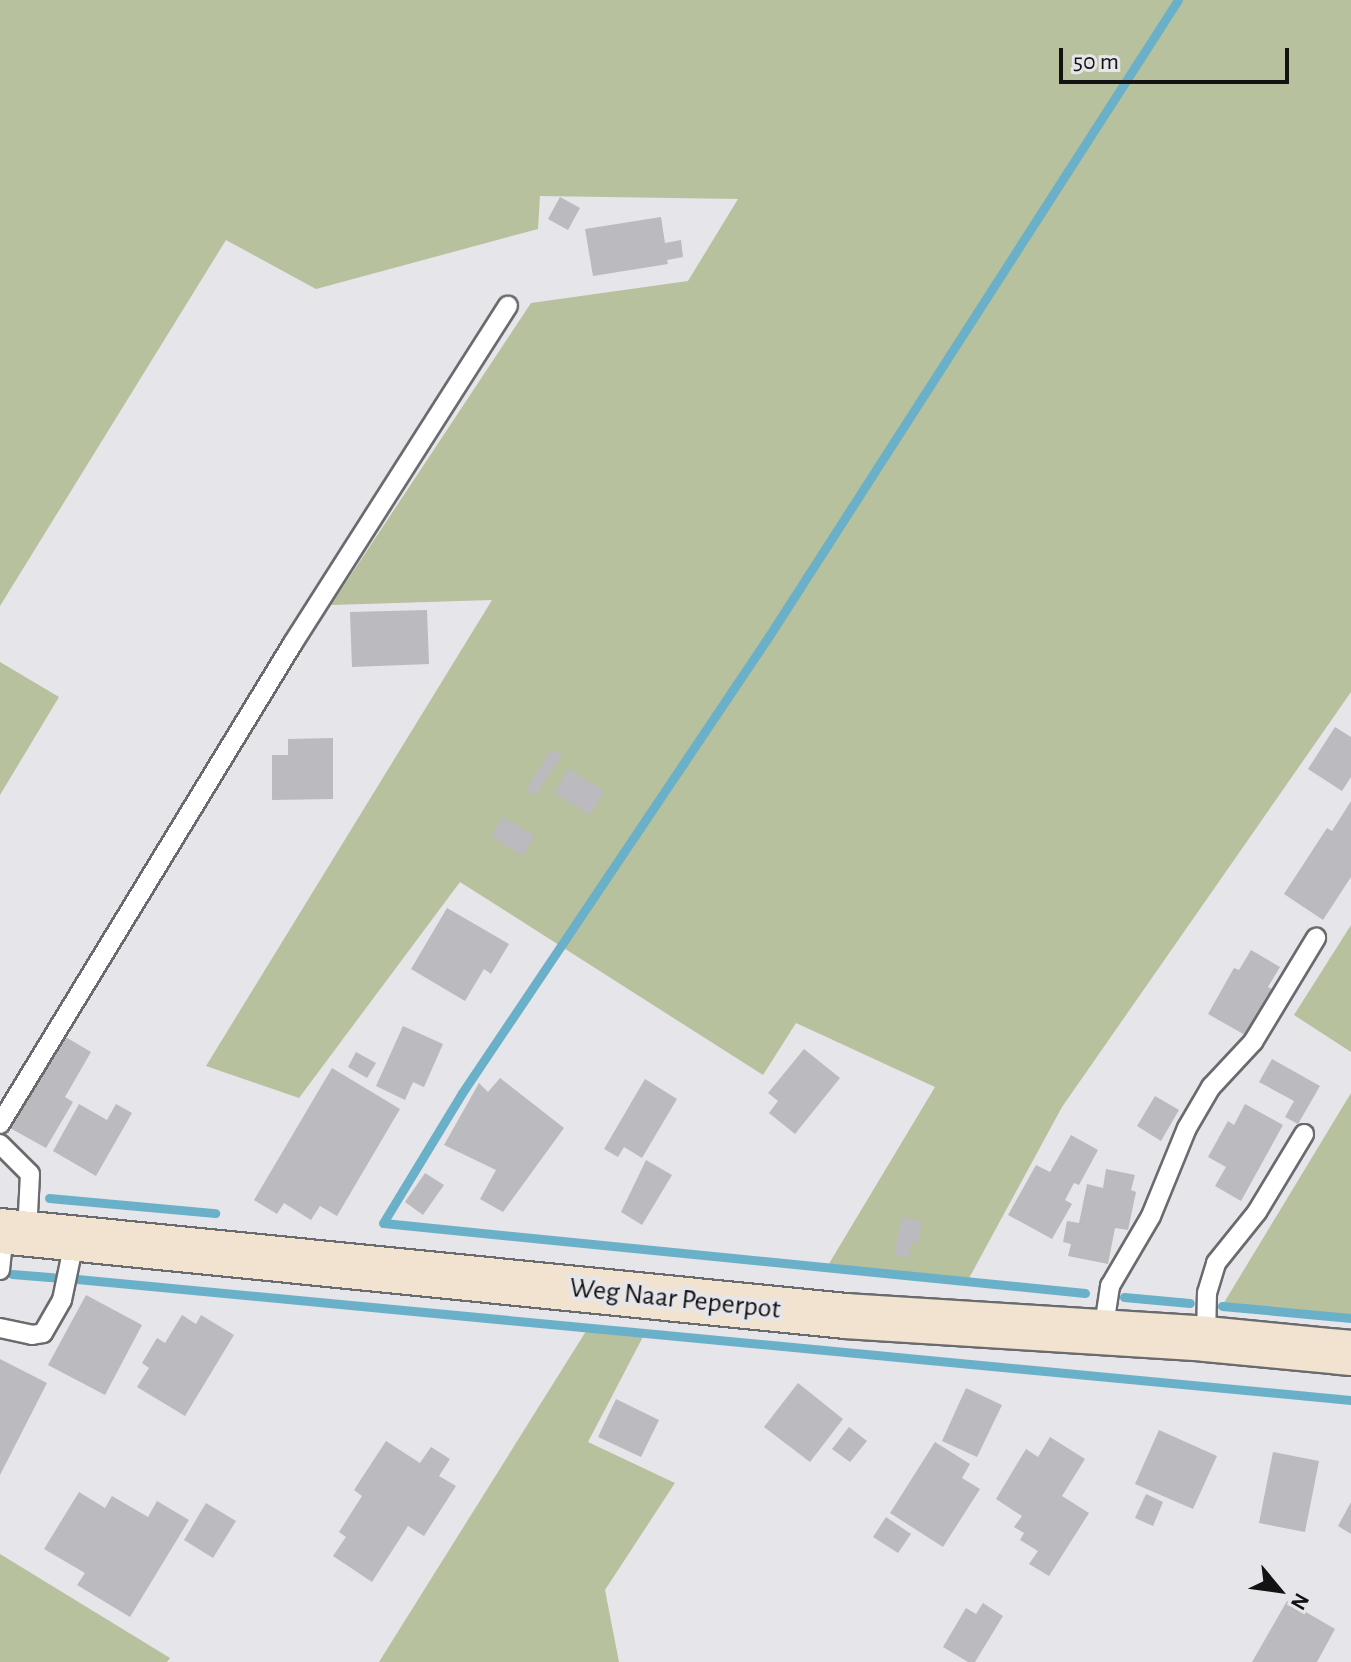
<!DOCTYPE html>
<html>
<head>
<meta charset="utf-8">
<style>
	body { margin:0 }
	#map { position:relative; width:1351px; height:1662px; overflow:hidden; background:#e5e5ea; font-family:"Alegreya Sans",sans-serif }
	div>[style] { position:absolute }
	.green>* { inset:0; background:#b8c19d }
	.stream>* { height:9px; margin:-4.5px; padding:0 4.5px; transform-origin:4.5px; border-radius:4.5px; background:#6ab0c8 }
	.building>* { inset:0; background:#bbbabe }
	.roads { filter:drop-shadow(2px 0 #6a6b6e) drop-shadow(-2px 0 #6a6b6e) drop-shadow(0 2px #6a6b6e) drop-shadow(0 -2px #6a6b6e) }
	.lane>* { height:18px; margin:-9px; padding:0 9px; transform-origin:9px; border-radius:9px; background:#fff }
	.secondary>* { height:44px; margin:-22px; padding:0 22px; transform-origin:22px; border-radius:22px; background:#f1e3cf }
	span { translate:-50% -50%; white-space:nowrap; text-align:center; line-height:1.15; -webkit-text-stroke:8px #e5e5ea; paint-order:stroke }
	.street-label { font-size:28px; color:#131314 }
	.north { position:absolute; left:1239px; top:1550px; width:80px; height:80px; -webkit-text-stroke:6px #e5e5ea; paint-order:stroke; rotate:119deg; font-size:22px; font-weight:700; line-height:32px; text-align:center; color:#131314 }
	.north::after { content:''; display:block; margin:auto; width:28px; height:36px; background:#131314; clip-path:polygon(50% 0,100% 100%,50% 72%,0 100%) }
	.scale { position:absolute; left:1059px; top:48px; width:230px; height:36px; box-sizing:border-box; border:4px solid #131314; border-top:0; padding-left:10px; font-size:24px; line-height:28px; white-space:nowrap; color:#131314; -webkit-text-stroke:6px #e5e5ea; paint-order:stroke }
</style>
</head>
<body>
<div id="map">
	<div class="green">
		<i style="clip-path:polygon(0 0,1351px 0,1351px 692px,1062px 1107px,967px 1282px,827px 1267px,935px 1087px,796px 1023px,763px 1075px,460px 882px,299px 1098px,206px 1066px,492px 600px,331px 605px,531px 303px,688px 281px,738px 199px,540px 196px,538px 229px,316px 289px,226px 240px,0 606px)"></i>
		<i style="clip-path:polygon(0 662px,59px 697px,0 795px)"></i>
		<i style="clip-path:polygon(1351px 925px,1351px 1052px,1294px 1015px)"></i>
		<i style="clip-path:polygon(1351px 1093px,1351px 1318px,1222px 1306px)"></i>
		<i style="clip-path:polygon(588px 1328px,645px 1333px,588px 1442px,675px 1483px,605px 1590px,619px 1662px,379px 1662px)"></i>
		<i style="clip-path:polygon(0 1554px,170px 1658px,167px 1662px,0 1662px)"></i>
	</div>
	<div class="stream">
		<i style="left:49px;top:1198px;width:167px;rotate:5.2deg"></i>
		<i style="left:12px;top:1274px;width:50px;rotate:4.6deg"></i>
		<i style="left:77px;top:1279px;width:1280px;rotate:5.43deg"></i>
		<i style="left:1085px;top:1293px;width:705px;rotate:-174.31deg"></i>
		<i style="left:383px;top:1223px;width:152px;rotate:-58.7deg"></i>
		<i style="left:462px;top:1093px;width:551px;rotate:-56.11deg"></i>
		<i style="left:769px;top:636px;width:756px;rotate:-57.26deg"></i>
		<i style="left:1124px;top:1297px;width:66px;rotate:5.2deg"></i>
		<i style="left:1222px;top:1306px;width:130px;rotate:5.3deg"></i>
	</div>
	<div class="building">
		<i style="clip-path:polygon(560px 197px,580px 208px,568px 230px,548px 219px)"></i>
		<i style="clip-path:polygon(661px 217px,665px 243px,681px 240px,683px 257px,667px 260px,668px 264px,593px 276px,585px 229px)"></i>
		<i style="clip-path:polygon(427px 610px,429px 664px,352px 667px,350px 612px)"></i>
		<i style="clip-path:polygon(1335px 727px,1351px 737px,1351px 777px,1342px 791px,1308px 769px)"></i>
		<i style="clip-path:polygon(333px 738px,333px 799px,272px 800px,272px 755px,288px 755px,288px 739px)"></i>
		<i style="clip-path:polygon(552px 749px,562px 755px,535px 796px,526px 790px)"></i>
		<i style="clip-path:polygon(569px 769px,604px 791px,590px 815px,554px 793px)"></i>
		<i style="clip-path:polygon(1351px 801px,1351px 877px,1323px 920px,1284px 894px,1327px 828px,1332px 831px)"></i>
		<i style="clip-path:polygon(503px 817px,535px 836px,523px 856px,491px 836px)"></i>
		<i style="clip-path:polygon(447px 908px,509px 944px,491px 974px,484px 969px,465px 1001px,411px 969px)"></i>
		<i style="clip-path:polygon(1251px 950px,1280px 967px,1268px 987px,1272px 989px,1245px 1035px,1208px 1014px,1234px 968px,1239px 970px)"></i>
		<i style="clip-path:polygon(403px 1026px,443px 1044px,424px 1087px,413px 1082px,405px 1100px,376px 1086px)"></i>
		<i style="clip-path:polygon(64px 1036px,91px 1052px,65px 1097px,73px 1102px,46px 1148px,10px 1128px)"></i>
		<i style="clip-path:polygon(804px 1049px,840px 1078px,795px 1134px,769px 1113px,778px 1101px,768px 1093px)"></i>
		<i style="clip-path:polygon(356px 1052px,376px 1063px,367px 1078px,348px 1067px)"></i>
		<i style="clip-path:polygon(1272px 1059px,1320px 1086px,1298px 1124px,1285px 1117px,1294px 1101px,1259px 1082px)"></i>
		<i style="clip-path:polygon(332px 1068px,400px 1109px,337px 1216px,320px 1206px,311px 1220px,284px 1203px,277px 1214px,254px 1200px)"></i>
		<i style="clip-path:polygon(500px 1078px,564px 1128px,503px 1212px,480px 1199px,496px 1170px,444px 1145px,479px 1083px,488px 1092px)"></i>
		<i style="clip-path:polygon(645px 1079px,677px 1099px,642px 1158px,624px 1147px,618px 1157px,604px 1149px)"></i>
		<i style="clip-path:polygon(1155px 1096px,1179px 1110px,1161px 1141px,1137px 1126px)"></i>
		<i style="clip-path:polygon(79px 1104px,107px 1120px,116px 1104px,132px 1113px,96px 1176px,53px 1151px)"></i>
		<i style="clip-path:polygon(1245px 1104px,1283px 1125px,1241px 1201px,1215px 1186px,1226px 1167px,1208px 1157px,1228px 1121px,1234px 1125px)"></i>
		<i style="clip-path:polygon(1071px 1135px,1098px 1150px,1079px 1185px,1074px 1183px,1065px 1200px,1072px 1204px,1052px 1239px,1008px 1215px,1036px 1165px,1050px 1172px)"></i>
		<i style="clip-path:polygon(646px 1160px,672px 1175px,642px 1225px,621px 1212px)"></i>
		<i style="clip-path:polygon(1106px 1169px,1135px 1175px,1131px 1190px,1136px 1192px,1128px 1230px,1115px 1228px,1108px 1264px,1068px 1256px,1071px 1244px,1063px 1242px,1067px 1221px,1079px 1223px,1087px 1184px,1103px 1188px)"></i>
		<i style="clip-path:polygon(425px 1173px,444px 1185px,423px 1215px,405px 1202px)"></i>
		<i style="clip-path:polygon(902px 1217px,922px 1221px,918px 1244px,912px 1242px,908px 1258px,894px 1255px)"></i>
		<i style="clip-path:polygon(86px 1295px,142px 1325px,105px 1395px,48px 1365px)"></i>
		<i style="clip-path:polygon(182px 1315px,196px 1324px,201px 1315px,234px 1335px,185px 1416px,137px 1387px,149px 1368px,142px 1363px,157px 1338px,165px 1343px)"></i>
		<i style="clip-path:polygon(0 1359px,47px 1383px,0 1475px)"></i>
		<i style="clip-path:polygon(798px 1383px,843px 1419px,810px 1462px,764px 1427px)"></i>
		<i style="clip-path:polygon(966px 1388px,1002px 1405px,977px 1457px,942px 1441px)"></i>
		<i style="clip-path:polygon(616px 1399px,659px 1420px,641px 1457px,598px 1437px)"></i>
		<i style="clip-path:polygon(849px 1427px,867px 1441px,850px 1462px,832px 1449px)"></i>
		<i style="clip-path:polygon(1159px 1430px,1217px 1456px,1193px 1509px,1135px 1484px)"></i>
		<i style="clip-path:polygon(1050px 1437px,1085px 1459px,1062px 1496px,1089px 1513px,1049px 1576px,1029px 1564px,1038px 1551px,1020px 1540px,1024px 1533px,1014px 1527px,1022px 1516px,996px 1499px,1026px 1449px,1038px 1457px)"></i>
		<i style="clip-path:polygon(386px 1441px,420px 1463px,431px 1447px,450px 1459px,439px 1476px,456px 1486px,424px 1536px,408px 1526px,372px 1582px,333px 1556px,346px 1537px,339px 1532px,362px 1496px,354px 1490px)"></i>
		<i style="clip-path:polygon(935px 1442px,970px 1464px,962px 1478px,980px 1489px,943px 1547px,890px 1513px)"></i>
		<i style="clip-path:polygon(1273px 1452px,1319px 1461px,1305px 1532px,1259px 1523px)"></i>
		<i style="clip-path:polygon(79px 1492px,105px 1508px,112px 1496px,148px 1517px,157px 1501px,189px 1520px,130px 1617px,77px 1585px,85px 1573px,44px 1549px)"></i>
		<i style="clip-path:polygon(1146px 1494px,1163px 1502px,1153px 1526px,1135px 1518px)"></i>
		<i style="clip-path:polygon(1351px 1502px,1351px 1534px,1338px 1526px)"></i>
		<i style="clip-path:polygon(206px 1503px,236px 1521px,213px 1558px,184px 1540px)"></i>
		<i style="clip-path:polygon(886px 1517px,911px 1534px,898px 1553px,873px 1537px)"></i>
		<i style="clip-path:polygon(1287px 1601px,1335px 1629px,1317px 1662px,1252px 1662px)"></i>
		<i style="clip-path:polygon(983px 1603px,1003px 1616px,975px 1662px,968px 1662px,943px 1647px,966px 1608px,976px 1614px)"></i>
	</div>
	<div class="roads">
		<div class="lane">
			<i style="left:0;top:1124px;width:563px;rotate:-58.65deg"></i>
			<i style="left:293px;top:643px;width:400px;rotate:-57.5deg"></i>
			<i style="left:0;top:1144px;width:42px;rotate:45deg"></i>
			<i style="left:30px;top:1174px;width:60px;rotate:92.9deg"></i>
			<i style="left:0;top:1270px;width:39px;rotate:-84deg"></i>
			<i style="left:0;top:1328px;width:33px;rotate:12deg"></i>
			<i style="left:32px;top:1335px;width:11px;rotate:-10deg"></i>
			<i style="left:43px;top:1333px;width:38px;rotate:-60deg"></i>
			<i style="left:62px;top:1300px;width:63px;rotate:-78.2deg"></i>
			<i style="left:1103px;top:1332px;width:47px;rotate:-81.3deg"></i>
			<i style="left:1110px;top:1286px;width:81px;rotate:-59.6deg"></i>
			<i style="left:1151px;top:1216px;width:95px;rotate:-67.8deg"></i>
			<i style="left:1187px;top:1128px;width:48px;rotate:-59.7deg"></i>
			<i style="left:1211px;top:1087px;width:62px;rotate:-47deg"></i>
			<i style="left:1253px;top:1042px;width:122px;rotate:-58.8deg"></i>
			<i style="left:1206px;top:1339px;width:46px;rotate:-88.8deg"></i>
			<i style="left:1207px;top:1293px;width:31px;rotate:-73deg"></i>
			<i style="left:1216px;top:1263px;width:65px;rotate:-51.2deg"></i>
			<i style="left:1257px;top:1212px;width:91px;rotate:-58.9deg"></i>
		</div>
		<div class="secondary">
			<i style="left:0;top:1231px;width:849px;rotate:5.74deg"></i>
			<i style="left:845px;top:1316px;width:362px;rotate:3.6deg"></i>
			<i style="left:1206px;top:1339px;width:146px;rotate:5.5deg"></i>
		</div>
	</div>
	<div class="street-label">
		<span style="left:675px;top:1299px;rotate:6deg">Weg Naar Peperpot</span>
	</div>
	<div class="north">N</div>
	<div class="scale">50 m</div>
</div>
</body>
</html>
